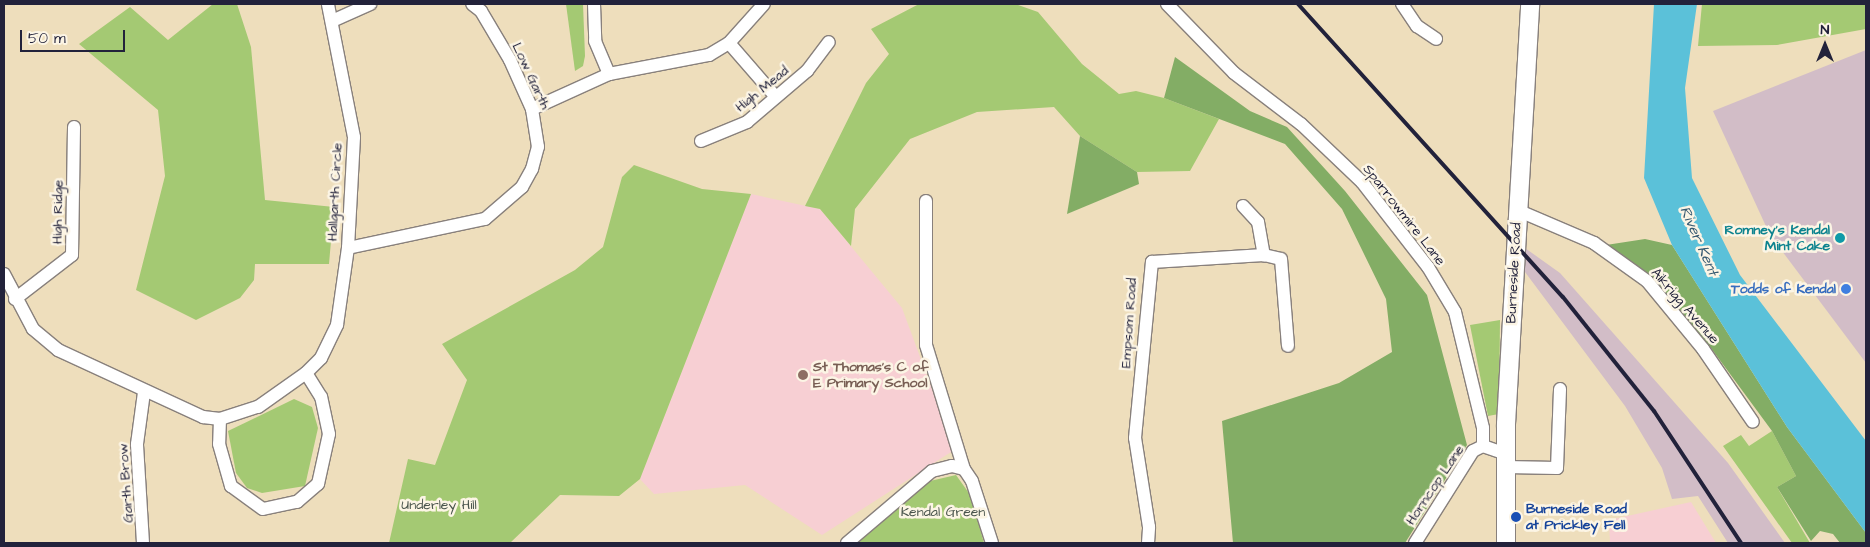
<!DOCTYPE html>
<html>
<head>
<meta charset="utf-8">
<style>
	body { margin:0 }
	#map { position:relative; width:1870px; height:547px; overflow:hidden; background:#eedebc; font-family:"Architects Daughter",sans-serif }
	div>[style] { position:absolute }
	.built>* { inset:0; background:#f7cfd3 }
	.industrial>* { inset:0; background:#d2bdc7 }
	.green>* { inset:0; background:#a4c973 }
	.forest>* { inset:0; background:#83ad65 }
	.water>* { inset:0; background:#5bc1d9 }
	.roads { filter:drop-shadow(1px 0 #88807c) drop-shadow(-1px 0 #88807c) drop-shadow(0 1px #88807c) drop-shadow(0 -1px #88807c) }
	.street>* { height:12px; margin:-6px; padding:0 6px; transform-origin:6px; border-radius:6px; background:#fff }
	.secondary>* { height:18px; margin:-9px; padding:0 9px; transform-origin:9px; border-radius:9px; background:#fff }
	.rail>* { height:4px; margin:-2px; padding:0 2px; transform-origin:2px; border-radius:2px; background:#22223b }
	.dots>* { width:14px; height:14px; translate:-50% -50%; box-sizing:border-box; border:2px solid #fcf5e5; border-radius:50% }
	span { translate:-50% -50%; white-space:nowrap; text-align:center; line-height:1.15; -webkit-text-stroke:5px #fcf5e5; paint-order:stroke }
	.street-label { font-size:14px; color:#22223b }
	.culture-label { font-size:14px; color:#0d838f; font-weight:700 }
	.right { translate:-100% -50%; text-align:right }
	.shop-label { font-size:14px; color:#366cbe; font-weight:700 }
	.education-label { font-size:14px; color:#785e54; font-weight:700 }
	.left { translate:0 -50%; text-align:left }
	.park-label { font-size:14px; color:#49544c }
	.transit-label { font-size:14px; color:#164399; font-weight:700 }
	.water-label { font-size:15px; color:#365a72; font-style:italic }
	.frame { position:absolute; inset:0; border:5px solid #22223b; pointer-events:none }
	.north { position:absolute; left:1800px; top:20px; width:50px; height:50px; -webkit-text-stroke:4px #fcf5e5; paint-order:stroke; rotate:0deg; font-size:14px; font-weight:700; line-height:20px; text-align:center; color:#22223b }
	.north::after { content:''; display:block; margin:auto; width:18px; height:22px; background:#22223b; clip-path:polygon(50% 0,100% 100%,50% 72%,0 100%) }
	.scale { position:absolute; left:20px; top:30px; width:105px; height:22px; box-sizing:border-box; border:2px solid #22223b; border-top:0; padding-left:6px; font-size:15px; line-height:18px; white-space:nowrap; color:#22223b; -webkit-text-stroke:4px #fcf5e5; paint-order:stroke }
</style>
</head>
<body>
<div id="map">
	<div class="built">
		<i style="clip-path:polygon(751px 194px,820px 209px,902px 308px,951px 441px,951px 452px,822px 535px,745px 485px,654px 494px,640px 479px)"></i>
		<i style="clip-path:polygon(1691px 502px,1716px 543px,1610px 543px,1609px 520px)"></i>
	</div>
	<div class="industrial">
		<i style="clip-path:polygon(1866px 50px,1866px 363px,1770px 235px,1713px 111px)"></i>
		<i style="clip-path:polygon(1525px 248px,1560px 273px,1728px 463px,1785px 543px,1728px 543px,1698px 496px,1672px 499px,1662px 468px,1625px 406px,1525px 272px)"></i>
	</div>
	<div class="green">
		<i style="clip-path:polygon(213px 4px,237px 4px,251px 47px,265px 200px,334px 207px,329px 264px,255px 264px,254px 280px,240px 298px,196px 320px,136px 290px,165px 176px,158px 110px,79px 44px,130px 7px,168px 40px)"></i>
		<i style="clip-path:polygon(566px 4px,583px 4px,585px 56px,583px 66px,575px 71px)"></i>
		<i style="clip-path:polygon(919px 4px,1015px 4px,1038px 12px,1082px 64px,1119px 94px,1136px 91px,1164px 98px,1219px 119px,1190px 171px,1137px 172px,1080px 136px,1054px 107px,977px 112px,910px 139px,855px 209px,851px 246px,820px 209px,805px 206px,866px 83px,889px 54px,871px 29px)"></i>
		<i style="clip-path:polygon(1702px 4px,1866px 4px,1866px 29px,1777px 45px,1698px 46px)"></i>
		<i style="clip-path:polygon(634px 165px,702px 189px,751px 194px,640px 479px,619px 496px,560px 495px,510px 543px,389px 543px,408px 459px,435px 465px,467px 380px,442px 344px,575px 270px,603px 247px,622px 177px)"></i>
		<i style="clip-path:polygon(1500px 320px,1499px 414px,1488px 416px,1470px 325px)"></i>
		<i style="clip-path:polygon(294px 399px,312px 407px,318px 428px,305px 486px,262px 493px,247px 488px,236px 473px,228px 431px)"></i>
		<i style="clip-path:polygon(1772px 431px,1796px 476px,1777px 487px,1810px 543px,1792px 543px,1723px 446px,1741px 435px,1749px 446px)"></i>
		<i style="clip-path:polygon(956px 475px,971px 496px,984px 543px,854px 543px,930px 481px)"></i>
	</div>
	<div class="forest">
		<i style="clip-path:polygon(1175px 57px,1250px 111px,1287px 127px,1345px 191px,1427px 295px,1467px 445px,1405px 543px,1233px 543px,1222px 421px,1339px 383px,1392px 352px,1386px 299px,1342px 209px,1285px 144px,1164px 98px)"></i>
		<i style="clip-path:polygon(1080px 136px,1137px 172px,1139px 184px,1067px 214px)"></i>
		<i style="clip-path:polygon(1645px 239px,1672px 245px,1787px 427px,1866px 533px,1866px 543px,1840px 543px,1833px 534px,1820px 531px,1811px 541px,1777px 487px,1796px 476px,1772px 431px,1708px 344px,1651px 278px,1606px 245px)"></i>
	</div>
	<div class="water">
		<i style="clip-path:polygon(1654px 4px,1697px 4px,1685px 88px,1692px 178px,1740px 275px,1866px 441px,1866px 533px,1787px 427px,1672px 245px,1644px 178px)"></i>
	</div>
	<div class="roads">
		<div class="street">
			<i style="left:594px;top:4px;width:37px;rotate:88deg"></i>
			<i style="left:595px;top:41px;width:36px;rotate:67deg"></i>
			<i style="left:1167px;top:4px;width:96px;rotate:45.8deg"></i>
			<i style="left:1234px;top:73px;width:84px;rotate:37.3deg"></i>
			<i style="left:1301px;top:124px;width:84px;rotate:43.6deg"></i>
			<i style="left:1362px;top:182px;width:108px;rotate:52.2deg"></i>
			<i style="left:1428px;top:267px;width:52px;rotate:59deg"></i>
			<i style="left:1455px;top:312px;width:119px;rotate:76.4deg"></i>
			<i style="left:1483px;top:428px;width:18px;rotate:90deg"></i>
			<i style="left:1483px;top:446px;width:24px;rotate:19deg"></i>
			<i style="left:1402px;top:4px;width:27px;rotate:56deg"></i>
			<i style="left:1417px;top:26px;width:23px;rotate:34deg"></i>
			<i style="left:332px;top:21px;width:42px;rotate:-24.1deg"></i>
			<i style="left:729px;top:43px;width:70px;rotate:49deg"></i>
			<i style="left:532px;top:109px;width:85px;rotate:-24.4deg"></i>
			<i style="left:609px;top:74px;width:102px;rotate:-10.8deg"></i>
			<i style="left:709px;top:55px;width:23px;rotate:-31deg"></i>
			<i style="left:729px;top:43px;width:52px;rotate:-48.1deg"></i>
			<i style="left:701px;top:141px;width:50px;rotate:-22.4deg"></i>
			<i style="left:747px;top:122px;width:79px;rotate:-40.4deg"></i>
			<i style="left:807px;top:71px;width:36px;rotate:-53deg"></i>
			<i style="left:926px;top:201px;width:144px;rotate:90deg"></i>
			<i style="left:926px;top:345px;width:130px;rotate:73deg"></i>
			<i style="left:1243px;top:206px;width:22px;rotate:47deg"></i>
			<i style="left:1258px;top:222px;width:34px;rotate:80deg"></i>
			<i style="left:1517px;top:210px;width:84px;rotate:23.2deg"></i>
			<i style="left:1594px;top:243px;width:65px;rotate:35.6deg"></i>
			<i style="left:1647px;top:281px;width:88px;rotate:50.5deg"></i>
			<i style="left:1703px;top:349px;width:88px;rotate:55.6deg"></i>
			<i style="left:348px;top:248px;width:140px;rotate:-12deg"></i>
			<i style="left:485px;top:219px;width:49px;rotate:-40.9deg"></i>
			<i style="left:522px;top:187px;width:21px;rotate:-61deg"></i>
			<i style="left:532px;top:169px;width:23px;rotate:-75deg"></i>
			<i style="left:538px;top:147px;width:38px;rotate:-99deg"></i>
			<i style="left:532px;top:109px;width:54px;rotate:-114.2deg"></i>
			<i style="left:510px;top:60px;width:57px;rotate:-120.6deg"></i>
			<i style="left:481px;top:11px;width:11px;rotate:-142deg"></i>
			<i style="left:4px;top:274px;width:62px;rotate:62.2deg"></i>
			<i style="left:33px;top:329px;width:33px;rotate:40deg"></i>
			<i style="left:58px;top:350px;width:160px;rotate:24.8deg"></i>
			<i style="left:203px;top:417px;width:17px;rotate:7deg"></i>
			<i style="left:220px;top:419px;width:40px;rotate:-18deg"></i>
			<i style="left:258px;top:407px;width:59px;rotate:-35.3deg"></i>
			<i style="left:306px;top:373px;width:21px;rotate:-45deg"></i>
			<i style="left:321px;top:358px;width:37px;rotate:-64deg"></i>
			<i style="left:337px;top:325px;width:78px;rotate:-81.9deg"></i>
			<i style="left:348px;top:248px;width:111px;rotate:-86.9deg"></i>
			<i style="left:354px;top:137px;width:136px;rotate:-101.1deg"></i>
			<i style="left:15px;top:299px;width:72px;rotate:-37.7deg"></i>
			<i style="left:72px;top:255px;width:128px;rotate:-89.1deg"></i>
			<i style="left:220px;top:419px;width:25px;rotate:92deg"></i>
			<i style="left:219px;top:444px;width:44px;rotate:74.1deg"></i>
			<i style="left:231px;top:486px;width:39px;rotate:36deg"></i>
			<i style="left:263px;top:509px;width:35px;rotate:-12deg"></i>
			<i style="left:297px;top:502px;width:28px;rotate:-41deg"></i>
			<i style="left:318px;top:484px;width:51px;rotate:-77.6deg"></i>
			<i style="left:329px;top:434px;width:38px;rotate:-102deg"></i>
			<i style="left:321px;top:397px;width:28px;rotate:-122deg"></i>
			<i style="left:1506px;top:467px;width:51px;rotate:1.1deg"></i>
			<i style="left:1557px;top:468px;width:79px;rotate:-87.8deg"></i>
			<i style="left:143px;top:543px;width:99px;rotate:-93.5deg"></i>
			<i style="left:137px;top:444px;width:52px;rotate:-82.3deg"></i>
			<i style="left:847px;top:543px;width:111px;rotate:-40.3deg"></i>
			<i style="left:932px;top:471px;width:21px;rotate:-14deg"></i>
			<i style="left:952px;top:466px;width:12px;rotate:14deg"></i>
			<i style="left:964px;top:469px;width:14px;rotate:56deg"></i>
			<i style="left:972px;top:481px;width:65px;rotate:72.1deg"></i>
			<i style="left:1148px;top:543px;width:16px;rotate:-86deg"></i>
			<i style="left:1149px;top:527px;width:90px;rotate:-98.9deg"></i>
			<i style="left:1135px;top:438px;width:177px;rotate:-84.5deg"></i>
			<i style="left:1152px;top:262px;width:112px;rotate:-3.6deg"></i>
			<i style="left:1264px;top:255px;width:17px;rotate:13deg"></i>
			<i style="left:1281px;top:259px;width:87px;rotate:85.4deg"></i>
			<i style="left:1415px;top:543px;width:109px;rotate:-57.8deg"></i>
			<i style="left:1473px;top:451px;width:11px;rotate:-27deg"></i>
		</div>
		<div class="secondary">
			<i style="left:1506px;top:543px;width:119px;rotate:-90deg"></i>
			<i style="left:1506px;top:424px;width:421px;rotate:-86.7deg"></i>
		</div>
	</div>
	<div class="rail">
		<i style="left:1298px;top:4px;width:395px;rotate:47.9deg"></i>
		<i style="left:1563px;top:297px;width:146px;rotate:51.4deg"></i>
		<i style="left:1654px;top:411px;width:158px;rotate:56.6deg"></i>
	</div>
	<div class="dots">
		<i style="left:1840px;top:238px;background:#0f9aa8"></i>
		<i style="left:1846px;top:289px;background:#3f7fe0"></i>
		<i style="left:803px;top:375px;background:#8d6e63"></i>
		<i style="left:1516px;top:517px;background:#1a4fb4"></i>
	</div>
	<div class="street-label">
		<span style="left:531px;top:76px;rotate:65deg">Low Garth</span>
		<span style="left:762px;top:89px;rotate:-39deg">High Mead</span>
		<span style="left:335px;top:192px;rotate:-87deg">Hallgarth Circle</span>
		<span style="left:58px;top:212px;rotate:-89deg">High Ridge</span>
		<span style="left:1404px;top:215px;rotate:52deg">Sparrowmire Lane</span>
		<span style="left:1514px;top:273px;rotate:-87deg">Burneside Road</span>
		<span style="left:1685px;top:306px;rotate:49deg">Aikrigg Avenue</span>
		<span style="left:1129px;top:323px;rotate:-86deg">Empsom Road</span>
		<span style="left:126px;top:483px;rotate:-94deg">Garth Brow</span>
		<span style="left:1435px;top:485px;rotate:-56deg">Horncop Lane</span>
	</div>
	<div class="culture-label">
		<span class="right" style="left:1830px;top:238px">Romney's Kendal<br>Mint Cake</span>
	</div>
	<div class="shop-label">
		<span class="right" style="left:1836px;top:289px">Todds of Kendal</span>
	</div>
	<div class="education-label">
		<span class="left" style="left:813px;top:375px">St Thomas's C of<br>E Primary School</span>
	</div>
	<div class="park-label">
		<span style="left:439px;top:505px">Underley Hill</span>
		<span style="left:943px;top:512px">Kendal Green</span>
	</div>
	<div class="transit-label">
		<span class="left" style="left:1526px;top:517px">Burneside Road<br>at Prickley Fell</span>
	</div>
	<div class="water-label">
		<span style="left:1699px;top:241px;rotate:66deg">River Kent</span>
	</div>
	<div class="frame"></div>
	<div class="north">N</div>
	<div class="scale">50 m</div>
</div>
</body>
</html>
